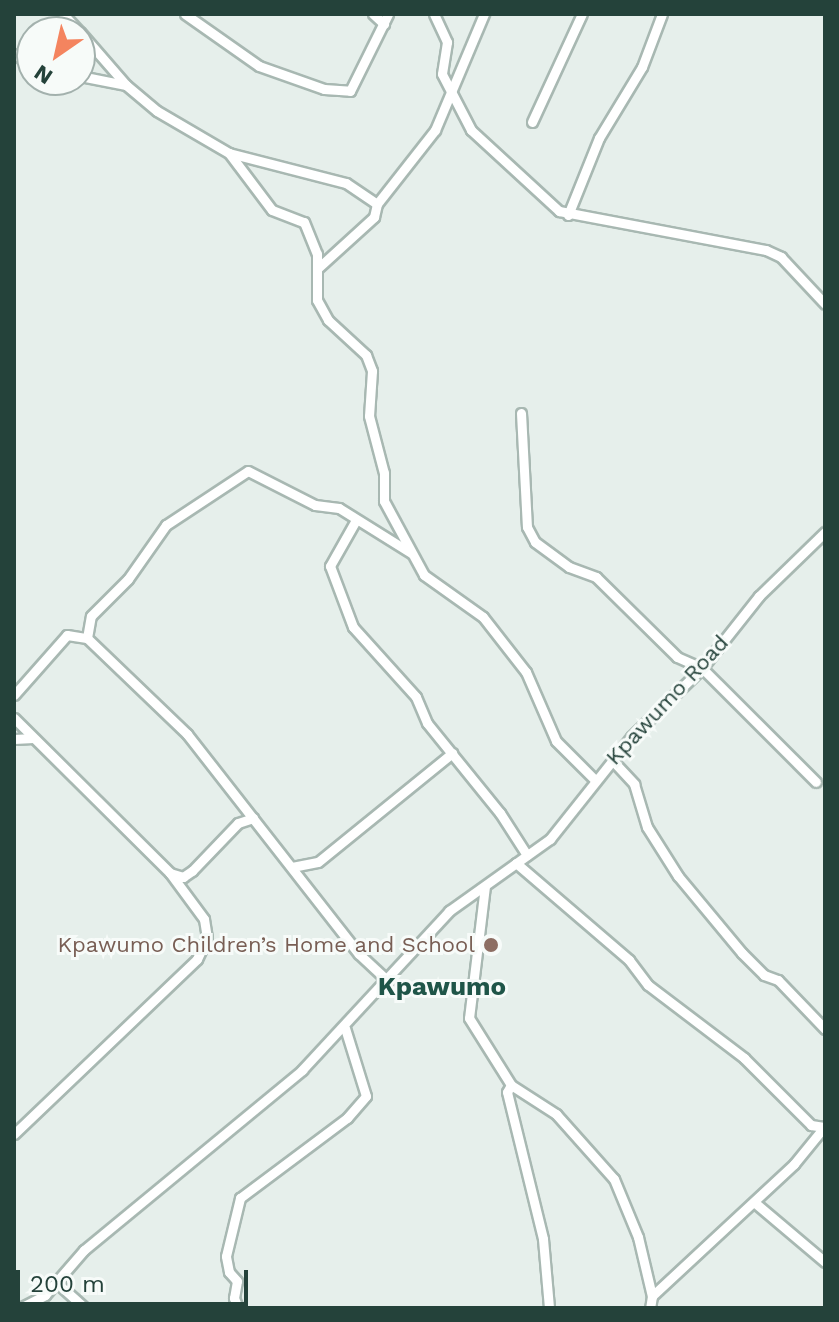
<!DOCTYPE html>
<html>
<head>
<meta charset="utf-8">
<style>
	body { margin:0 }
	#map { position:relative; width:839px; height:1322px; overflow:hidden; background:#e6efeb; font-family:"Work Sans",sans-serif }
	div>[style] { position:absolute }
	.roads { filter:drop-shadow(2px 0 #a8b8b2) drop-shadow(-2px 0 #a8b8b2) drop-shadow(0 2px #a8b8b2) drop-shadow(0 -2px #a8b8b2) }
	.street>* { height:9px; margin:-4.5px; padding:0 4.5px; transform-origin:4.5px; border-radius:4.5px; background:#fff }
	.dots>* { width:22px; height:22px; translate:-50% -50%; box-sizing:border-box; border:4px solid #f7fbf9; border-radius:50% }
	span { translate:-50% -50%; white-space:nowrap; text-align:center; line-height:1.15; -webkit-text-stroke:6px #f7fbf9; paint-order:stroke }
	.street-label { font-size:22px; color:#24423a }
	.education-label { font-size:22px; color:#785e54 }
	.right { translate:-100% -50%; text-align:right }
	.quarter-label { font-size:26px; color:#1f5548; font-weight:700 }
	.frame { position:absolute; inset:0; border:16px solid #24423a; pointer-events:none }
	.north { position:absolute; left:16px; top:16px; width:80px; height:80px; box-sizing:border-box; background:#f7fbf9; border:2px solid #a3b1ad; border-radius:50%; rotate:214deg; font-size:22px; font-weight:700; line-height:32px; text-align:center; color:#24423a }
	.north::after { content:''; display:block; margin:auto; width:28px; height:36px; background:#f4845f; clip-path:polygon(50% 0,100% 100%,50% 72%,0 100%) }
	.scale { position:absolute; left:16px; top:1270px; width:232px; height:36px; box-sizing:border-box; border:4px solid #24423a; border-top:0; padding-left:10px; font-size:24px; line-height:28px; white-space:nowrap; color:#24423a; -webkit-text-stroke:6px #f7fbf9; paint-order:stroke }
</style>
</head>
<body>
<div id="map">
	<div class="roads">
		<div class="street">
			<i style="left:63px;top:14px;width:25px;rotate:47deg"></i>
			<i style="left:185px;top:14px;width:90px;rotate:35.1deg"></i>
			<i style="left:259px;top:66px;width:69px;rotate:19.5deg"></i>
			<i style="left:324px;top:89px;width:26px;rotate:4deg"></i>
			<i style="left:350px;top:91px;width:86px;rotate:-63.7deg"></i>
			<i style="left:373px;top:14px;width:15px;rotate:42deg"></i>
			<i style="left:434px;top:14px;width:31px;rotate:65deg"></i>
			<i style="left:447px;top:42px;width:32px;rotate:99deg"></i>
			<i style="left:442px;top:74px;width:63px;rotate:62.6deg"></i>
			<i style="left:471px;top:130px;width:120px;rotate:42.6deg"></i>
			<i style="left:559px;top:211px;width:211px;rotate:10.7deg"></i>
			<i style="left:766px;top:250px;width:17px;rotate:25deg"></i>
			<i style="left:781px;top:257px;width:64px;rotate:46.9deg"></i>
			<i style="left:80px;top:32px;width:70px;rotate:49deg"></i>
			<i style="left:126px;top:85px;width:40px;rotate:40deg"></i>
			<i style="left:157px;top:111px;width:83px;rotate:30.3deg"></i>
			<i style="left:229px;top:153px;width:71px;rotate:53deg"></i>
			<i style="left:272px;top:210px;width:34px;rotate:21deg"></i>
			<i style="left:304px;top:222px;width:35px;rotate:68deg"></i>
			<i style="left:317px;top:254px;width:46px;rotate:90deg"></i>
			<i style="left:317px;top:300px;width:23px;rotate:61deg"></i>
			<i style="left:328px;top:320px;width:52px;rotate:42.6deg"></i>
			<i style="left:366px;top:355px;width:17px;rotate:69deg"></i>
			<i style="left:372px;top:371px;width:45px;rotate:93.8deg"></i>
			<i style="left:369px;top:416px;width:59px;rotate:75.3deg"></i>
			<i style="left:384px;top:473px;width:28px;rotate:90deg"></i>
			<i style="left:384px;top:501px;width:84px;rotate:61.6deg"></i>
			<i style="left:424px;top:575px;width:72px;rotate:35.4deg"></i>
			<i style="left:483px;top:617px;width:70px;rotate:52deg"></i>
			<i style="left:526px;top:672px;width:75px;rotate:66.5deg"></i>
			<i style="left:556px;top:741px;width:54px;rotate:45deg"></i>
			<i style="left:14px;top:54px;width:21px;rotate:31deg"></i>
			<i style="left:80px;top:76px;width:47px;rotate:11.1deg"></i>
			<i style="left:532px;top:122px;width:119px;rotate:-65.2deg"></i>
			<i style="left:229px;top:153px;width:121px;rotate:14.4deg"></i>
			<i style="left:346px;top:183px;width:37px;rotate:34deg"></i>
			<i style="left:568px;top:215px;width:83px;rotate:-68.1deg"></i>
			<i style="left:599px;top:138px;width:83px;rotate:-58.8deg"></i>
			<i style="left:642px;top:67px;width:57px;rotate:-69.3deg"></i>
			<i style="left:318px;top:268px;width:76px;rotate:-42.3deg"></i>
			<i style="left:374px;top:217px;width:13px;rotate:-77deg"></i>
			<i style="left:377px;top:204px;width:94px;rotate:-51.9deg"></i>
			<i style="left:435px;top:130px;width:126px;rotate:-67.1deg"></i>
			<i style="left:521px;top:413px;width:114px;rotate:87deg"></i>
			<i style="left:527px;top:527px;width:17px;rotate:62deg"></i>
			<i style="left:535px;top:542px;width:42px;rotate:36.3deg"></i>
			<i style="left:569px;top:567px;width:29px;rotate:20deg"></i>
			<i style="left:596px;top:577px;width:114px;rotate:44.6deg"></i>
			<i style="left:677px;top:657px;width:27px;rotate:24deg"></i>
			<i style="left:702px;top:668px;width:161px;rotate:45deg"></i>
			<i style="left:356px;top:520px;width:53px;rotate:119.5deg"></i>
			<i style="left:330px;top:566px;width:65px;rotate:69.3deg"></i>
			<i style="left:353px;top:627px;width:94px;rotate:48deg"></i>
			<i style="left:416px;top:697px;width:28px;rotate:67deg"></i>
			<i style="left:427px;top:723px;width:116px;rotate:51deg"></i>
			<i style="left:500px;top:813px;width:50px;rotate:57.3deg"></i>
			<i style="left:87px;top:638px;width:22px;rotate:-80deg"></i>
			<i style="left:91px;top:616px;width:52px;rotate:-45deg"></i>
			<i style="left:128px;top:579px;width:66px;rotate:-54.9deg"></i>
			<i style="left:166px;top:525px;width:98px;rotate:-33.4deg"></i>
			<i style="left:248px;top:471px;width:75px;rotate:26.9deg"></i>
			<i style="left:315px;top:505px;width:24px;rotate:7deg"></i>
			<i style="left:339px;top:508px;width:85px;rotate:32deg"></i>
			<i style="left:14px;top:695px;width:80px;rotate:-48.5deg"></i>
			<i style="left:67px;top:635px;width:20px;rotate:9deg"></i>
			<i style="left:87px;top:638px;width:139px;rotate:43.8deg"></i>
			<i style="left:187px;top:734px;width:279px;rotate:52deg"></i>
			<i style="left:359px;top:954px;width:40px;rotate:43deg"></i>
			<i style="left:14px;top:718px;width:220px;rotate:44.8deg"></i>
			<i style="left:170px;top:873px;width:14px;rotate:17deg"></i>
			<i style="left:183px;top:877px;width:11px;rotate:-34deg"></i>
			<i style="left:192px;top:871px;width:66px;rotate:-46.2deg"></i>
			<i style="left:238px;top:823px;width:16px;rotate:-18deg"></i>
			<i style="left:14px;top:739px;width:19px;rotate:-3deg"></i>
			<i style="left:612px;top:760px;width:33px;rotate:47deg"></i>
			<i style="left:634px;top:784px;width:45px;rotate:73.2deg"></i>
			<i style="left:647px;top:827px;width:58px;rotate:57.7deg"></i>
			<i style="left:678px;top:876px;width:100px;rotate:50.3deg"></i>
			<i style="left:742px;top:953px;width:31px;rotate:45deg"></i>
			<i style="left:764px;top:975px;width:15px;rotate:20deg"></i>
			<i style="left:778px;top:980px;width:68px;rotate:46.2deg"></i>
			<i style="left:516px;top:863px;width:149px;rotate:40.6deg"></i>
			<i style="left:629px;top:960px;width:31px;rotate:53deg"></i>
			<i style="left:648px;top:985px;width:121px;rotate:37.2deg"></i>
			<i style="left:744px;top:1058px;width:95px;rotate:45deg"></i>
			<i style="left:811px;top:1125px;width:13px;rotate:9deg"></i>
			<i style="left:292px;top:867px;width:26px;rotate:-11deg"></i>
			<i style="left:318px;top:862px;width:173px;rotate:-39.1deg"></i>
			<i style="left:485px;top:886px;width:133px;rotate:96.9deg"></i>
			<i style="left:469px;top:1018px;width:79px;rotate:57.9deg"></i>
			<i style="left:511px;top:1085px;width:8px;rotate:120deg"></i>
			<i style="left:507px;top:1092px;width:151px;rotate:76.2deg"></i>
			<i style="left:543px;top:1239px;width:69px;rotate:85deg"></i>
			<i style="left:511px;top:1085px;width:54px;rotate:32.8deg"></i>
			<i style="left:556px;top:1114px;width:87px;rotate:48.3deg"></i>
			<i style="left:614px;top:1179px;width:63px;rotate:67.5deg"></i>
			<i style="left:638px;top:1237px;width:61px;rotate:76.7deg"></i>
			<i style="left:652px;top:1296px;width:12px;rotate:99deg"></i>
			<i style="left:14px;top:1134px;width:253px;rotate:-43.7deg"></i>
			<i style="left:197px;top:959px;width:23px;rotate:-65deg"></i>
			<i style="left:207px;top:938px;width:19px;rotate:-99deg"></i>
			<i style="left:204px;top:919px;width:57px;rotate:-126.5deg"></i>
			<i style="left:754px;top:1202px;width:93px;rotate:40.2deg"></i>
			<i style="left:56px;top:1282px;width:39px;rotate:42deg"></i>
			<i style="left:652px;top:1296px;width:194px;rotate:-42.9deg"></i>
			<i style="left:794px;top:1164px;width:49px;rotate:-50.8deg"></i>
			<i style="left:20px;top:1308px;width:28px;rotate:-27deg"></i>
			<i style="left:45px;top:1295px;width:60px;rotate:-49.1deg"></i>
			<i style="left:84px;top:1250px;width:283px;rotate:-39.5deg"></i>
			<i style="left:302px;top:1070px;width:217px;rotate:-47.2deg"></i>
			<i style="left:449px;top:911px;width:124px;rotate:-35.5deg"></i>
			<i style="left:550px;top:839px;width:130px;rotate:-51.5deg"></i>
			<i style="left:631px;top:737px;width:99px;rotate:-44.2deg"></i>
			<i style="left:702px;top:668px;width:92px;rotate:-51.6deg"></i>
			<i style="left:759px;top:596px;width:92px;rotate:-44.1deg"></i>
			<i style="left:238px;top:1308px;width:11px;rotate:-112deg"></i>
			<i style="left:234px;top:1298px;width:17px;rotate:-80deg"></i>
			<i style="left:237px;top:1281px;width:12px;rotate:-132deg"></i>
			<i style="left:229px;top:1272px;width:16px;rotate:-101deg"></i>
			<i style="left:226px;top:1256px;width:60px;rotate:-76.4deg"></i>
			<i style="left:240px;top:1198px;width:134px;rotate:-36.8deg"></i>
			<i style="left:347px;top:1118px;width:29px;rotate:-49deg"></i>
			<i style="left:366px;top:1096px;width:71px;rotate:-107.2deg"></i>
		</div>
	</div>
	<div class="dots">
		<i style="left:491px;top:945px;background:#8d6e63"></i>
	</div>
	<div class="street-label">
		<span style="left:667px;top:700px;rotate:-47deg">Kpawumo Road</span>
	</div>
	<div class="education-label">
		<span class="right" style="left:475px;top:945px">Kpawumo Children’s Home and School</span>
	</div>
	<div class="quarter-label">
		<span style="left:442px;top:987px">Kpawumo</span>
	</div>
	<div class="frame"></div>
	<div class="north">N</div>
	<div class="scale">200 m</div>
</div>
</body>
</html>
